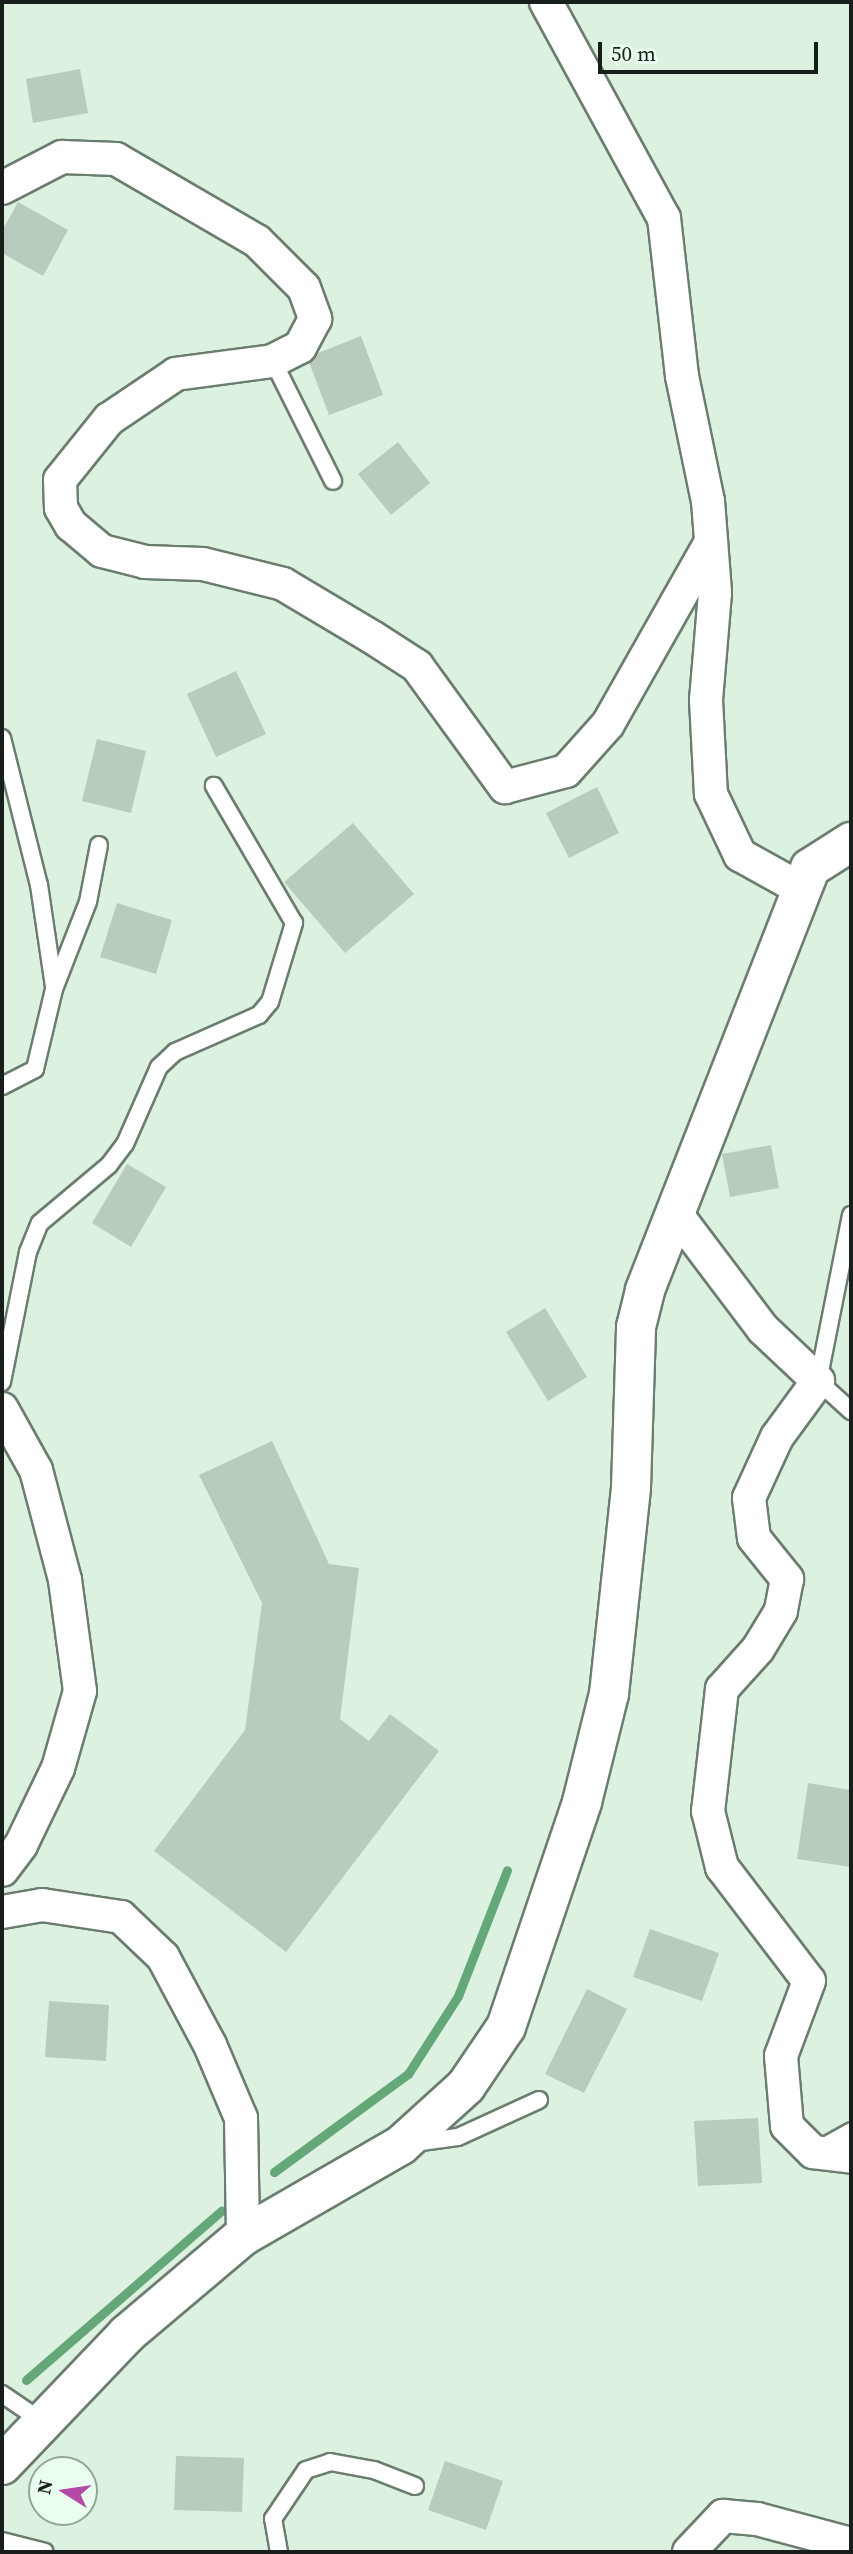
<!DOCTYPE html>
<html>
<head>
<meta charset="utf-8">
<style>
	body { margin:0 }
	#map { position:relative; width:853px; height:2554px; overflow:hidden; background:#ddf1e1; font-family:"Source Serif 4",serif }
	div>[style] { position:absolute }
	.stream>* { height:9px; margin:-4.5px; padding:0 4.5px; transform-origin:4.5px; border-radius:4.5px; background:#64a879 }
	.building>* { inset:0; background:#b8cbbc }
	.roads { filter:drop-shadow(2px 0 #6b7d6f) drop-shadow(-2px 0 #6b7d6f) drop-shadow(0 2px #6b7d6f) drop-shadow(0 -2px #6b7d6f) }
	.lane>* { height:16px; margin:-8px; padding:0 8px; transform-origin:8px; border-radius:8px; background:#fff }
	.street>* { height:32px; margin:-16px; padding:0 16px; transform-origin:16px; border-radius:16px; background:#fff }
	.secondary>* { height:38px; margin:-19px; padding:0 19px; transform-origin:19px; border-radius:19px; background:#fff }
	span { translate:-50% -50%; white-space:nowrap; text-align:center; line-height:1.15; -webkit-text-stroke:7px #eafeef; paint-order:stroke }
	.frame { position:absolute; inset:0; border:4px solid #181f1a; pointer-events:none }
	.north { position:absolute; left:28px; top:2456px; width:70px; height:70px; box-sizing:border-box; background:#eafeef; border:2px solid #96a59a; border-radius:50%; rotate:282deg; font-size:19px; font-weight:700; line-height:28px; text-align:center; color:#181f1a }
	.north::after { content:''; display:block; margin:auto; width:24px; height:32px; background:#b549a8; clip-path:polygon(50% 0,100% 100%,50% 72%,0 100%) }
	.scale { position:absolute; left:598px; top:42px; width:220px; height:32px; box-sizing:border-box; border:4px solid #181f1a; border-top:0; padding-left:9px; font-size:21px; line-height:24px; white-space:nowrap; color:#181f1a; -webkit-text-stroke:5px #eafeef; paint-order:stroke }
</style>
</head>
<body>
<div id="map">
	<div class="stream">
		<i style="left:274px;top:2172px;width:166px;rotate:-36.2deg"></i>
		<i style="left:408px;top:2074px;width:93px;rotate:-57.3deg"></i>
		<i style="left:458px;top:1996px;width:135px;rotate:-68.7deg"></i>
		<i style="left:26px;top:2380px;width:259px;rotate:-40.9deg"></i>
	</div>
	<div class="building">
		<i style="clip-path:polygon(80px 69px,88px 113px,33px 123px,26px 79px)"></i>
		<i style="clip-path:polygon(18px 202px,68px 230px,43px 276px,2px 253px,2px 231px)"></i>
		<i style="clip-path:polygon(361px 336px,383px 395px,329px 415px,309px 362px,318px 353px)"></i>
		<i style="clip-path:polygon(398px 442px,430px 483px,391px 515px,358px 474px)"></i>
		<i style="clip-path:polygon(236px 671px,266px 734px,216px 757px,187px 694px)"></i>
		<i style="clip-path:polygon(97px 739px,146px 751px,131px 813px,82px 801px)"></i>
		<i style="clip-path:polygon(597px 787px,619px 833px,569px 858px,546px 813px)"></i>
		<i style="clip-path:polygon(353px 823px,414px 894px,345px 953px,284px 882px)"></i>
		<i style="clip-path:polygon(117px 903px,172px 920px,156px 974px,100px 957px)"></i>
		<i style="clip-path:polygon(771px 1145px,779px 1188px,730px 1197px,722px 1154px)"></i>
		<i style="clip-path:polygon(127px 1164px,166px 1187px,131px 1247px,92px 1223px)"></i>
		<i style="clip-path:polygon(545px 1308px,587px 1377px,548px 1401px,506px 1332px)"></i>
		<i style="clip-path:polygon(272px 1441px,329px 1564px,359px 1568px,340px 1719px,369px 1741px,390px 1714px,439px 1751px,286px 1952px,154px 1851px,245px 1730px,262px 1603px,199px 1475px)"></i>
		<i style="clip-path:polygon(808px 1783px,851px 1790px,851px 1867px,797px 1859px)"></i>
		<i style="clip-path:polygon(650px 1929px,719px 1953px,702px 2001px,633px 1977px)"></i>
		<i style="clip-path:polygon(587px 1989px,627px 2009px,584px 2093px,545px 2074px)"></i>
		<i style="clip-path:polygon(49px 2001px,109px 2005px,106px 2061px,45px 2057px)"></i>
		<i style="clip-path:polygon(758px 2118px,762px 2183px,698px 2186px,694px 2121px)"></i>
		<i style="clip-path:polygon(176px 2456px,244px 2458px,242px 2512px,174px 2510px)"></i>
		<i style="clip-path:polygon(445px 2461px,503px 2481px,486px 2530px,428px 2510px)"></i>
	</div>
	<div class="roads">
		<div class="lane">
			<i style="left:273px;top:361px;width:134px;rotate:63.4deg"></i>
			<i style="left:2px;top:738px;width:152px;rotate:75.9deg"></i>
			<i style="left:39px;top:885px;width:102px;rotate:81.6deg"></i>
			<i style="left:2px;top:1086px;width:37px;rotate:-27deg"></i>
			<i style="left:35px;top:1069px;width:82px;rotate:-76.6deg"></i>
			<i style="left:54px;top:989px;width:93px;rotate:-68.7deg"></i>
			<i style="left:88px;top:902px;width:58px;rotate:-79.1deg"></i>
			<i style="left:851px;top:1215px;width:169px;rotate:101.2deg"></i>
			<i style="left:818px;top:1381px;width:45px;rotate:42.3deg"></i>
			<i style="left:2px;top:1382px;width:133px;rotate:-78.7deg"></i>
			<i style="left:28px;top:1252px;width:31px;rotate:-68deg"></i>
			<i style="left:40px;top:1223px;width:90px;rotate:-40deg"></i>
			<i style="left:109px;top:1165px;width:26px;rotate:-53deg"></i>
			<i style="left:125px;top:1144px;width:84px;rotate:-66.2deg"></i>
			<i style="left:159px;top:1067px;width:22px;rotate:-43deg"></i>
			<i style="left:175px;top:1052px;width:92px;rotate:-23.8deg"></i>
			<i style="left:259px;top:1015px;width:17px;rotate:-50deg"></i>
			<i style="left:270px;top:1002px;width:83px;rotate:-73.1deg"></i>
			<i style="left:294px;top:923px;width:159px;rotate:-120.3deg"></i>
			<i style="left:414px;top:2143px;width:44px;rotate:-7.8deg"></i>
			<i style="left:458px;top:2137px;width:89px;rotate:-24.6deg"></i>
			<i style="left:819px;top:2149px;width:37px;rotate:-29deg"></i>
			<i style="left:2px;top:2394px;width:50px;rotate:34.3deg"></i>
			<i style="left:2px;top:2541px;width:44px;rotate:14.3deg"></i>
			<i style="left:279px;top:2552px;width:34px;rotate:-100deg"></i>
			<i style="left:273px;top:2519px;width:59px;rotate:-56deg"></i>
			<i style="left:306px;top:2470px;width:25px;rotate:-18deg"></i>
			<i style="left:330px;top:2462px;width:45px;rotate:10.3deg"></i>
			<i style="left:374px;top:2470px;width:44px;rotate:21.3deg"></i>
		</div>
		<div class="street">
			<i style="left:546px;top:2px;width:246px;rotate:61.4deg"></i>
			<i style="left:664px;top:218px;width:159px;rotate:83.5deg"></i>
			<i style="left:682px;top:376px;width:128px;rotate:78.3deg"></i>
			<i style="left:708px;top:501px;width:92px;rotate:85.6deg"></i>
			<i style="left:715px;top:593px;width:107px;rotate:94.8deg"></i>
			<i style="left:706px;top:700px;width:94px;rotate:87deg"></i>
			<i style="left:711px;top:794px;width:68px;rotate:64.6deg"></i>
			<i style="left:740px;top:855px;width:70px;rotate:29.1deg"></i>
			<i style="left:2px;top:188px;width:68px;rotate:-27.3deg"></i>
			<i style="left:62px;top:157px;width:54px;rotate:2.1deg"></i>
			<i style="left:116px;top:159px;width:163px;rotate:30.2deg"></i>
			<i style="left:257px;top:241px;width:66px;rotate:45deg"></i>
			<i style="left:304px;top:288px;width:33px;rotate:70deg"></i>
			<i style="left:315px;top:319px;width:32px;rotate:118deg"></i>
			<i style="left:300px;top:347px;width:30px;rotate:153deg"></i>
			<i style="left:273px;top:361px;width:98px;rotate:172.4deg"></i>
			<i style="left:176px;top:374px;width:81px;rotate:146.1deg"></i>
			<i style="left:109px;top:419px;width:78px;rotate:128.8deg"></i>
			<i style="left:60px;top:480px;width:28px;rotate:88deg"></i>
			<i style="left:61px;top:508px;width:20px;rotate:60deg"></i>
			<i style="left:71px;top:525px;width:40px;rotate:40deg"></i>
			<i style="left:102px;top:551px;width:44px;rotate:14.3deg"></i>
			<i style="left:145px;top:562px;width:58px;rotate:2deg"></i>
			<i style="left:203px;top:564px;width:82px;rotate:14deg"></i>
			<i style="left:283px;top:584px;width:104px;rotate:30.8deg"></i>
			<i style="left:372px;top:637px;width:54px;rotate:32.8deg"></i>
			<i style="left:417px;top:666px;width:150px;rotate:54deg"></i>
			<i style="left:505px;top:787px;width:63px;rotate:-14.7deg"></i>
			<i style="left:566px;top:771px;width:63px;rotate:-48.2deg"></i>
			<i style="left:608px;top:724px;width:209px;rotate:-60.5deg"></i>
			<i style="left:674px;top:1211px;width:148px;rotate:53deg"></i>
			<i style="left:763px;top:1329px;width:76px;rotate:43.4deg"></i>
			<i style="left:818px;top:1381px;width:69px;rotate:126.2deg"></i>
			<i style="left:777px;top:1437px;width:67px;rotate:114.7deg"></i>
			<i style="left:749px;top:1498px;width:40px;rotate:82.9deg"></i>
			<i style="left:754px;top:1538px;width:53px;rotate:51.2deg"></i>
			<i style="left:787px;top:1579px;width:33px;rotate:101deg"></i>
			<i style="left:781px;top:1611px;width:44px;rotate:121.2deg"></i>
			<i style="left:758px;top:1649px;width:54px;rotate:132deg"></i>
			<i style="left:722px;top:1689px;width:123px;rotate:96.5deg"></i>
			<i style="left:708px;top:1811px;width:58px;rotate:76deg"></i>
			<i style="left:722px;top:1867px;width:143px;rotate:52.7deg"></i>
			<i style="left:809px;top:1981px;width:80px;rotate:110.5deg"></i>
			<i style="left:781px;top:2056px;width:70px;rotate:85.1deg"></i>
			<i style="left:787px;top:2126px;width:37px;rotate:45deg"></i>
			<i style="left:813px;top:2152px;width:38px;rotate:7deg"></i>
			<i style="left:2px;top:1409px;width:70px;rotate:60.9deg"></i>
			<i style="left:36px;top:1470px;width:114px;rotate:75.2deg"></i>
			<i style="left:65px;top:1580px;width:112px;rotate:82.3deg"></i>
			<i style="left:80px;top:1691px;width:80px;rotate:105.9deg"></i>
			<i style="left:58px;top:1768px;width:85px;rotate:115.7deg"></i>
			<i style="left:21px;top:1845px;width:31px;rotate:127deg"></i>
			<i style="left:2px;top:1912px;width:41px;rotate:-9.9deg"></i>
			<i style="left:42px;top:1905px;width:80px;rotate:8.6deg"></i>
			<i style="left:121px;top:1917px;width:58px;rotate:43.6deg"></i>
			<i style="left:163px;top:1957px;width:100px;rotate:61.9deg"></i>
			<i style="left:210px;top:2045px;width:79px;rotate:67deg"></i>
			<i style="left:241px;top:2118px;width:118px;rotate:89deg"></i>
			<i style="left:689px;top:2552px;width:50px;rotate:-46.6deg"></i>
			<i style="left:723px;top:2516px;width:34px;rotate:5deg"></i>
			<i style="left:757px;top:2519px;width:97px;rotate:14.9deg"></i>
		</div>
		<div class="secondary">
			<i style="left:2px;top:2465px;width:181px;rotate:-46.3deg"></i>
			<i style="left:127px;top:2334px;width:152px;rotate:-40.2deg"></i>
			<i style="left:243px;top:2236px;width:182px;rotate:-29.9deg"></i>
			<i style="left:401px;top:2145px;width:88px;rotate:-42.2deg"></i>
			<i style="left:466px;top:2086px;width:71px;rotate:-55.9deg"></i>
			<i style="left:506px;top:2027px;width:237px;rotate:-71.3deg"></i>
			<i style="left:582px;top:1802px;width:111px;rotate:-76deg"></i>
			<i style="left:609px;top:1694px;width:207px;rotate:-83.9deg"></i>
			<i style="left:631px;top:1488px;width:161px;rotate:-88.2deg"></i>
			<i style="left:636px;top:1327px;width:38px;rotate:-76deg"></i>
			<i style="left:645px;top:1290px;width:453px;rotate:-68.6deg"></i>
			<i style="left:810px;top:868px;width:49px;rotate:-32.4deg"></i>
		</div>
	</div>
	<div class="frame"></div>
	<div class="north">N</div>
	<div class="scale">50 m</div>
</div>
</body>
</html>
